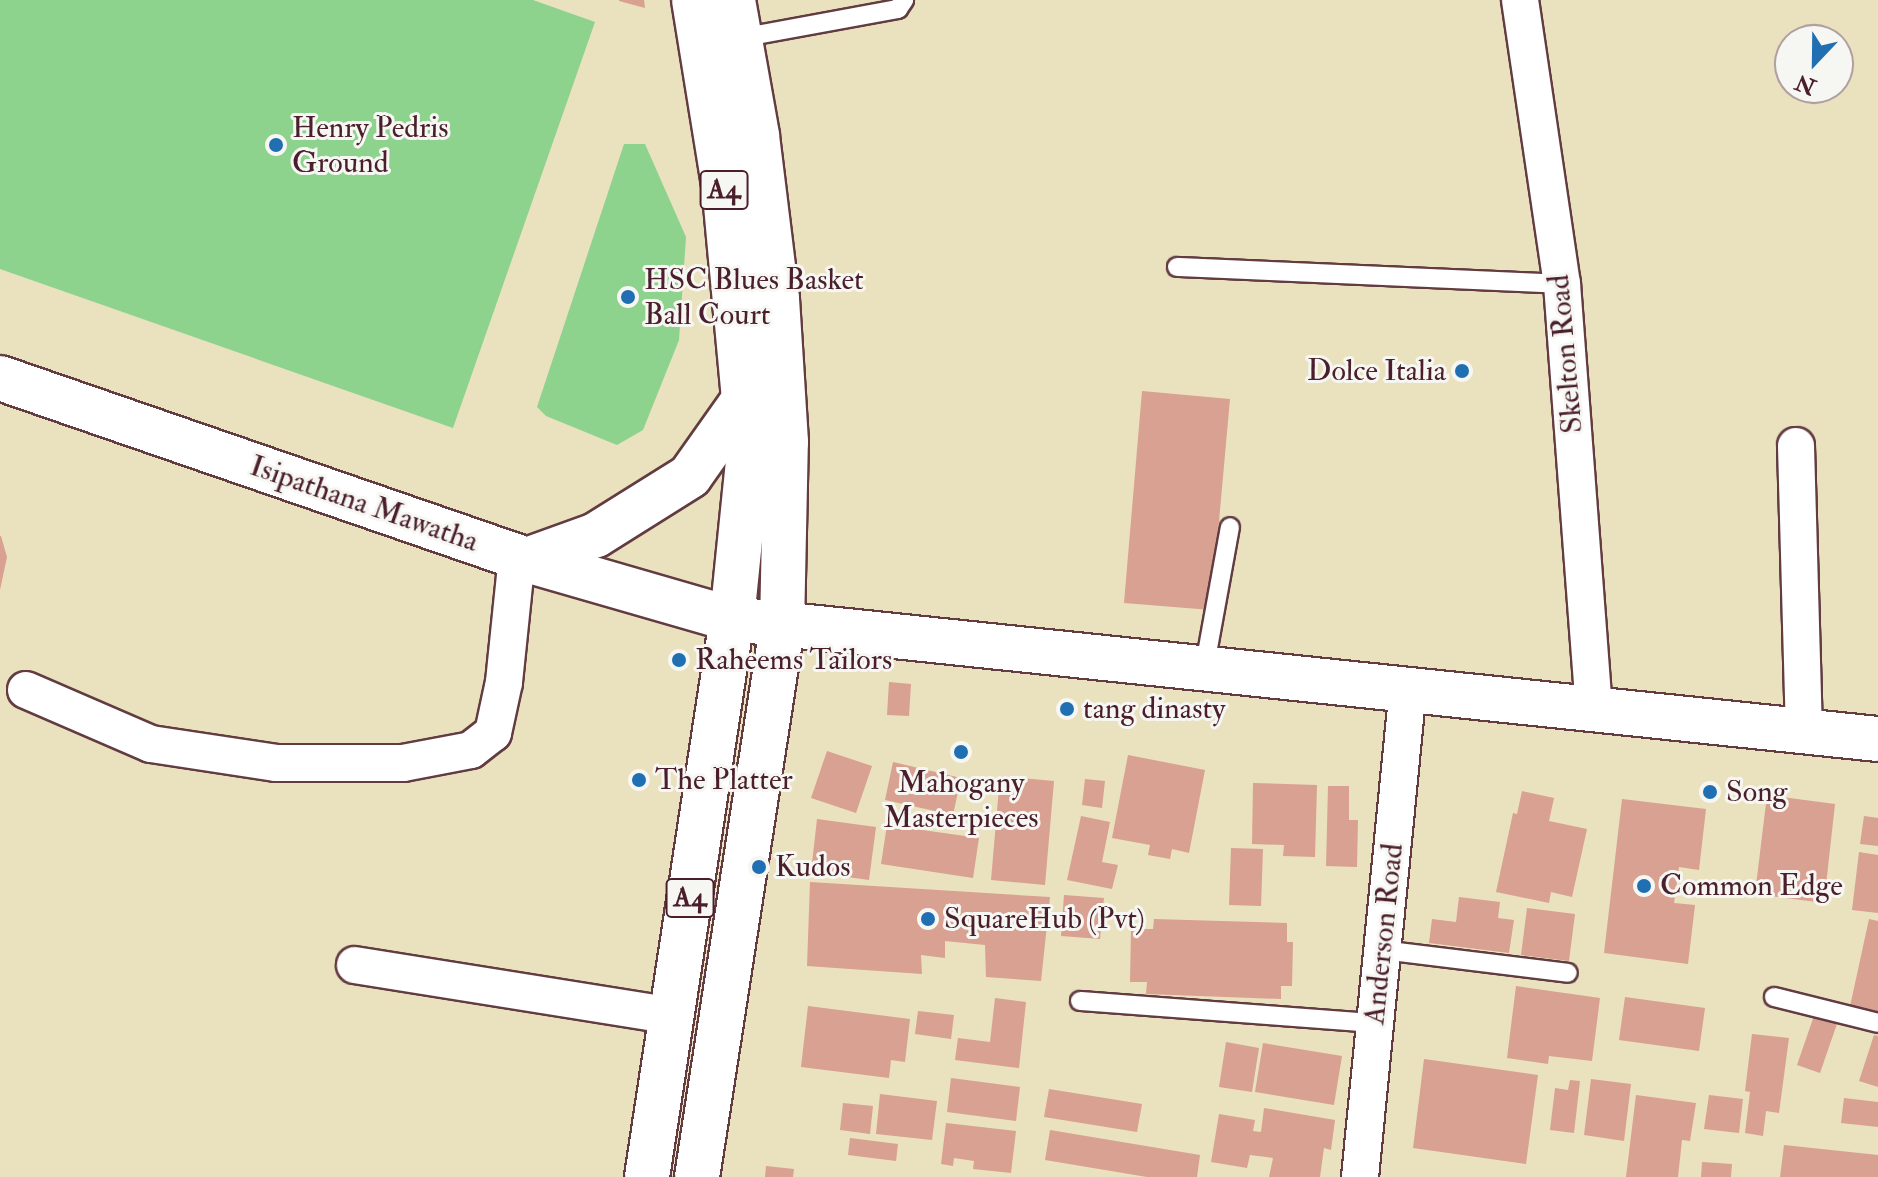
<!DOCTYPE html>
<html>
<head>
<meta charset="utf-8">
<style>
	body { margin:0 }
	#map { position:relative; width:1878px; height:1177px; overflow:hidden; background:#eae1bf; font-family:"IM FELL Double Pica",serif }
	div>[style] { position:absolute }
	.green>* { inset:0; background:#8dd38e }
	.building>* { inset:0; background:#d8a191 }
	.roads { filter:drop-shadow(2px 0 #623c41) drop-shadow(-2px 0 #623c41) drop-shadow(0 2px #623c41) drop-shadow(0 -2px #623c41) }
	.service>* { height:18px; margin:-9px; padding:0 9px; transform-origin:9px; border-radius:9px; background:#fff }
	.minor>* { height:36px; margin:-18px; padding:0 18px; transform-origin:18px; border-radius:18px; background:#fff }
	.secondary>* { height:44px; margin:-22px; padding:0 22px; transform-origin:22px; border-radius:22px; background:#fff }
	.trunk>* { height:44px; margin:-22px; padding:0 22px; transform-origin:22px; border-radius:22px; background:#fff }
	.dots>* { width:22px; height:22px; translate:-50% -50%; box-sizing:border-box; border:4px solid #f6f6f2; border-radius:50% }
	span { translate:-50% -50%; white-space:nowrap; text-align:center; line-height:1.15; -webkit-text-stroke:6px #f6f6f2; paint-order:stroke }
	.shield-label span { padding:2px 6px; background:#f6f6f2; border:2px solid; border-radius:6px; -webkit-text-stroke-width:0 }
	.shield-label { font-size:28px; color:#4a1f2b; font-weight:700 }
	.poi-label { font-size:30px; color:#4a1f2b }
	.left { translate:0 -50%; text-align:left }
	.right { translate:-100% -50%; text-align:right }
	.street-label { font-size:30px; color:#4a1f2b }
	.north { position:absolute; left:1774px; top:24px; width:80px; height:80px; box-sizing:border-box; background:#f6f6f2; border:2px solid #b1a0a2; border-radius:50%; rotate:202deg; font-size:22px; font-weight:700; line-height:32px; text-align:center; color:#4a1f2b }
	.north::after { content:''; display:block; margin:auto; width:28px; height:36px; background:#1f6fb2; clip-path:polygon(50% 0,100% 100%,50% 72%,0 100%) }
</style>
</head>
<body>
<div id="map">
	<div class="green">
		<i style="clip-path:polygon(0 0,533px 0,595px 22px,453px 428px,0 269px)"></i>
		<i style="clip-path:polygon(624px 144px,645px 144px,686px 237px,679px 340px,643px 430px,617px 445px,546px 416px,537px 407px)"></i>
	</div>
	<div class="building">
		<i style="clip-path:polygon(619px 0,644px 0,645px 8px,619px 1px)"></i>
		<i style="clip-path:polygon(1142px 391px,1230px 399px,1211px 610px,1124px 603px)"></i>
		<i style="clip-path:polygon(1px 536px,7px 557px,0 590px,0 536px)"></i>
		<i style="clip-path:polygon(889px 682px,911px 684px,909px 716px,887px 715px)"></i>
		<i style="clip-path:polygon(827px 751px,872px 766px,856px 813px,811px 798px)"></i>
		<i style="clip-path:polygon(1128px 755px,1205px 770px,1189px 853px,1172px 849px,1170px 859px,1148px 855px,1150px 845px,1112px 838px)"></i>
		<i style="clip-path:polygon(893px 762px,961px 778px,953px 815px,885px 800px)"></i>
		<i style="clip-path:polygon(1000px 776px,1054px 781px,1045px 885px,991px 880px)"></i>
		<i style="clip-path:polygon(1085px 779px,1105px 781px,1102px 808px,1082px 805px)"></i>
		<i style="clip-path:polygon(1253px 783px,1317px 785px,1315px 857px,1283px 856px,1284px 845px,1252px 844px)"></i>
		<i style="clip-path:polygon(1328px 786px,1349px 786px,1349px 820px,1358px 820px,1357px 867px,1326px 866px)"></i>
		<i style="clip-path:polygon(1522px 791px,1554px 798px,1549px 821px,1587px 829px,1572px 897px,1551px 892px,1549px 903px,1496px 892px,1513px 813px,1517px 814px)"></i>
		<i style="clip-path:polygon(1767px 795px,1835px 804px,1824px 903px,1755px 894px)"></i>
		<i style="clip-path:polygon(1622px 799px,1706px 809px,1699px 870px,1679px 867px,1674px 903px,1695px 905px,1688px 964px,1604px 953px)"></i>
		<i style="clip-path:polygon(1081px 816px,1110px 822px,1102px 862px,1118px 865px,1112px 889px,1067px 880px)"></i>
		<i style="clip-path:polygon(1864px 816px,1878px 818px,1878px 846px,1860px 844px)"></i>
		<i style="clip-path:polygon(817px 819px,876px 827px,869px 880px,811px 872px)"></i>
		<i style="clip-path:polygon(887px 825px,979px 838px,973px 878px,881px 864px)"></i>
		<i style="clip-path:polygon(1231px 848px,1263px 849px,1261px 906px,1229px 905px)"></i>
		<i style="clip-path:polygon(1859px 852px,1878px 855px,1878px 913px,1852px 910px)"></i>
		<i style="clip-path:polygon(810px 882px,1050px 897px,1041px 981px,986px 977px,985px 945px,945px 941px,945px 958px,921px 955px,922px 974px,807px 966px)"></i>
		<i style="clip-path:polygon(1064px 895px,1104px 898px,1100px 939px,1061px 936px)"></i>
		<i style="clip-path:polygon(1459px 897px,1500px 902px,1498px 918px,1514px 920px,1509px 953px,1429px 943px,1432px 919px,1456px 922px)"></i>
		<i style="clip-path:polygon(1527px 908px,1575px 914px,1569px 961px,1521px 955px)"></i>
		<i style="clip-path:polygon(1154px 919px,1287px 923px,1287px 942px,1293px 942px,1292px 986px,1281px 986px,1281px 999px,1146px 994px,1147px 982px,1130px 982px,1131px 929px,1153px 929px)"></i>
		<i style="clip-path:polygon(1869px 919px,1878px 921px,1878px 1017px,1849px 1011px)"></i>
		<i style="clip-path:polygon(1516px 986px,1600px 998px,1592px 1061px,1549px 1056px,1548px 1064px,1507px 1058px)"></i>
		<i style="clip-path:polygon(1625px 997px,1705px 1008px,1699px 1051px,1619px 1040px)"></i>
		<i style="clip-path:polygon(995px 998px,1026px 1002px,1019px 1068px,955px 1060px,958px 1038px,990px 1042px)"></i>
		<i style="clip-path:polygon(808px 1006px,910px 1019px,905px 1062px,891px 1060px,889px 1078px,801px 1067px)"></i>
		<i style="clip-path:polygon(1816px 1010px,1839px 1018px,1820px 1073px,1797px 1065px)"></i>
		<i style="clip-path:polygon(918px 1011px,954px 1015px,951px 1039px,915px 1034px)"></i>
		<i style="clip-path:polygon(1752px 1034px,1789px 1038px,1779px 1113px,1766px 1111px,1763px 1136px,1745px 1133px,1750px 1092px,1745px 1091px)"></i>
		<i style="clip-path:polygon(1874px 1035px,1878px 1036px,1878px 1087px,1859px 1081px)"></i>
		<i style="clip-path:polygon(1226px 1042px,1259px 1048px,1252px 1092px,1219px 1087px)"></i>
		<i style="clip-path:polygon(1263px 1043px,1342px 1056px,1334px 1105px,1255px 1092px)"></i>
		<i style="clip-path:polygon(1424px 1059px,1538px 1075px,1526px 1164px,1413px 1148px)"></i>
		<i style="clip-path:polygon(951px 1078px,1020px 1087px,1016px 1121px,947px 1112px)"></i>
		<i style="clip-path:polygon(1591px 1079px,1631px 1084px,1624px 1141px,1584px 1135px)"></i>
		<i style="clip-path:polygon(1570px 1080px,1580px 1081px,1574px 1133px,1550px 1130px,1555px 1088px,1568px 1090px)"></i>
		<i style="clip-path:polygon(1049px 1089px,1142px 1104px,1137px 1132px,1044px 1117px)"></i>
		<i style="clip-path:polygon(880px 1094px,937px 1101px,932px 1140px,876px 1134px)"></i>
		<i style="clip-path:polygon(1636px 1095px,1696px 1103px,1690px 1141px,1682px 1140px,1678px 1177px,1626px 1177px)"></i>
		<i style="clip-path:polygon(1709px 1095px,1743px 1099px,1739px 1133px,1704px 1129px)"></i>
		<i style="clip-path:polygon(1844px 1098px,1878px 1102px,1878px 1127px,1841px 1123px)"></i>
		<i style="clip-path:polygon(843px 1103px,873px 1106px,870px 1134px,840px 1130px)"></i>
		<i style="clip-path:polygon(1264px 1108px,1335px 1120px,1331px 1150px,1324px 1148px,1320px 1177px,1269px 1177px,1273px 1158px,1250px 1155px,1247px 1168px,1211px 1162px,1219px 1114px,1255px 1120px,1253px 1131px,1261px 1132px)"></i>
		<i style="clip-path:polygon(946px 1123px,1016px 1131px,1011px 1173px,973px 1169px,974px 1161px,954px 1158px,953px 1166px,941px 1164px)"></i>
		<i style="clip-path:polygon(1050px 1130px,1200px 1155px,1197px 1177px,1147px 1177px,1045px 1160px)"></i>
		<i style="clip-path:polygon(850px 1138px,898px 1144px,896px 1161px,848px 1155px)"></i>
		<i style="clip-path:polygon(1784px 1145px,1878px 1155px,1878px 1177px,1780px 1177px)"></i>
		<i style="clip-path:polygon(1702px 1162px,1732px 1164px,1731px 1177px,1701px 1177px)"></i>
		<i style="clip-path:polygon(766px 1166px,794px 1169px,793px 1177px,765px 1177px)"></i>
	</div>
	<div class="roads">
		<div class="service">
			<i style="left:740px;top:38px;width:161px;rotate:-10.4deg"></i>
			<i style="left:898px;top:9px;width:11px;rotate:-56deg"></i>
			<i style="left:1177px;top:267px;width:385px;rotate:2.5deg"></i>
			<i style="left:1204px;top:670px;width:145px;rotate:-79.7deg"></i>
			<i style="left:1382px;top:950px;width:187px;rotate:7deg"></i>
			<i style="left:1774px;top:997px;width:107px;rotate:14deg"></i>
			<i style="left:1080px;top:1001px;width:296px;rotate:4.3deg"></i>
		</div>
		<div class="minor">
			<i style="left:1520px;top:0;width:287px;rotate:81.6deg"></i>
			<i style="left:1562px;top:284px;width:427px;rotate:85.7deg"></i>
			<i style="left:1796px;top:446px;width:285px;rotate:88.4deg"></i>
			<i style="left:26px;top:690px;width:136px;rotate:23.4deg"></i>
			<i style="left:151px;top:744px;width:126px;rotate:8.6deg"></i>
			<i style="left:276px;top:763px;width:127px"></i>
			<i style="left:403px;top:763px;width:69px;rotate:-10.8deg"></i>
			<i style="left:471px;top:750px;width:28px;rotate:-38deg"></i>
			<i style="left:493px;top:733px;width:52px;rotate:-77.8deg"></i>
			<i style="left:504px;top:682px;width:126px;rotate:-84.1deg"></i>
			<i style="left:355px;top:965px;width:322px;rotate:9.1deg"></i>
			<i style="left:1360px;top:1177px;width:488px;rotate:-84.4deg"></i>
		</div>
		<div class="secondary">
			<i style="left:0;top:378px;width:558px;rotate:19.05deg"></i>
			<i style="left:527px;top:560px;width:213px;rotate:16.1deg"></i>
			<i style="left:732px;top:619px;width:1152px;rotate:5.98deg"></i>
		</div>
		<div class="trunk">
			<i style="left:527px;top:560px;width:73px;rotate:-19.9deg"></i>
			<i style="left:596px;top:535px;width:111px;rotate:-32.1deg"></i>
			<i style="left:690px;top:476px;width:97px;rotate:-54.7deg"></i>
			<i style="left:647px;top:1177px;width:564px;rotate:-81.34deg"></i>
			<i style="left:732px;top:619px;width:167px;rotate:-84.2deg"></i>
			<i style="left:749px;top:453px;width:269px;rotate:-95.3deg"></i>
			<i style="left:724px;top:185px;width:187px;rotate:-99.2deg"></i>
			<i style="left:697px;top:1177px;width:557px;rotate:-81.21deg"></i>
			<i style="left:782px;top:627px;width:185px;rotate:-88.8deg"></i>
			<i style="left:786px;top:442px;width:143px;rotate:-93.6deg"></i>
			<i style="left:777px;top:299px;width:165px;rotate:-97deg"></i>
			<i style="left:757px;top:135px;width:137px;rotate:-100.1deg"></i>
		</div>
	</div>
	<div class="dots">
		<i style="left:276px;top:145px;background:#1f6fb2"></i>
		<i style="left:628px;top:297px;background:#1f6fb2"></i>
		<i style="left:1462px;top:371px;background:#1f6fb2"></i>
		<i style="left:679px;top:660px;background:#1f6fb2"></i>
		<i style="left:1067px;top:709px;background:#1f6fb2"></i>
		<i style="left:961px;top:752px;background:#1f6fb2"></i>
		<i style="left:639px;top:780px;background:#1f6fb2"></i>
		<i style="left:1710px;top:792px;background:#1f6fb2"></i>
		<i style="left:759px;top:867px;background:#1f6fb2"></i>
		<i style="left:1644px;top:886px;background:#1f6fb2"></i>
		<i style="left:928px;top:919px;background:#1f6fb2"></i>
	</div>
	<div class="shield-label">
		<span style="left:724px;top:190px">A4</span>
		<span style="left:690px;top:898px">A4</span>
	</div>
	<div class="poi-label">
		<span class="left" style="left:292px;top:145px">Henry Pedris<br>Ground</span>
		<span class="left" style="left:644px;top:297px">HSC Blues Basket<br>Ball Court</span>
		<span class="right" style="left:1446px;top:371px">Dolce Italia</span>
		<span class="left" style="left:695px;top:660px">Raheems Tailors</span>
		<span class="left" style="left:1083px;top:709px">tang dinasty</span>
		<span class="left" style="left:655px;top:780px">The Platter</span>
		<span style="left:961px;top:800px">Mahogany<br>Masterpieces</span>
		<span class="left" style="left:1726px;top:792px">Song</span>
		<span class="left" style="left:775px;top:867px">Kudos</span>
		<span class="left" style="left:1660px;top:886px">Common Edge</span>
		<span class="left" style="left:944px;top:919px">SquareHub (Pvt)</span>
	</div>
	<div class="street-label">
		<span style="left:1566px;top:354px;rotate:-95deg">Skelton Road</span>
		<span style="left:364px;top:504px;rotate:19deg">Isipathana Mawatha</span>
		<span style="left:1384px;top:934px;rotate:-84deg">Anderson Road</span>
	</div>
	<div class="north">N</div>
</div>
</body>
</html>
